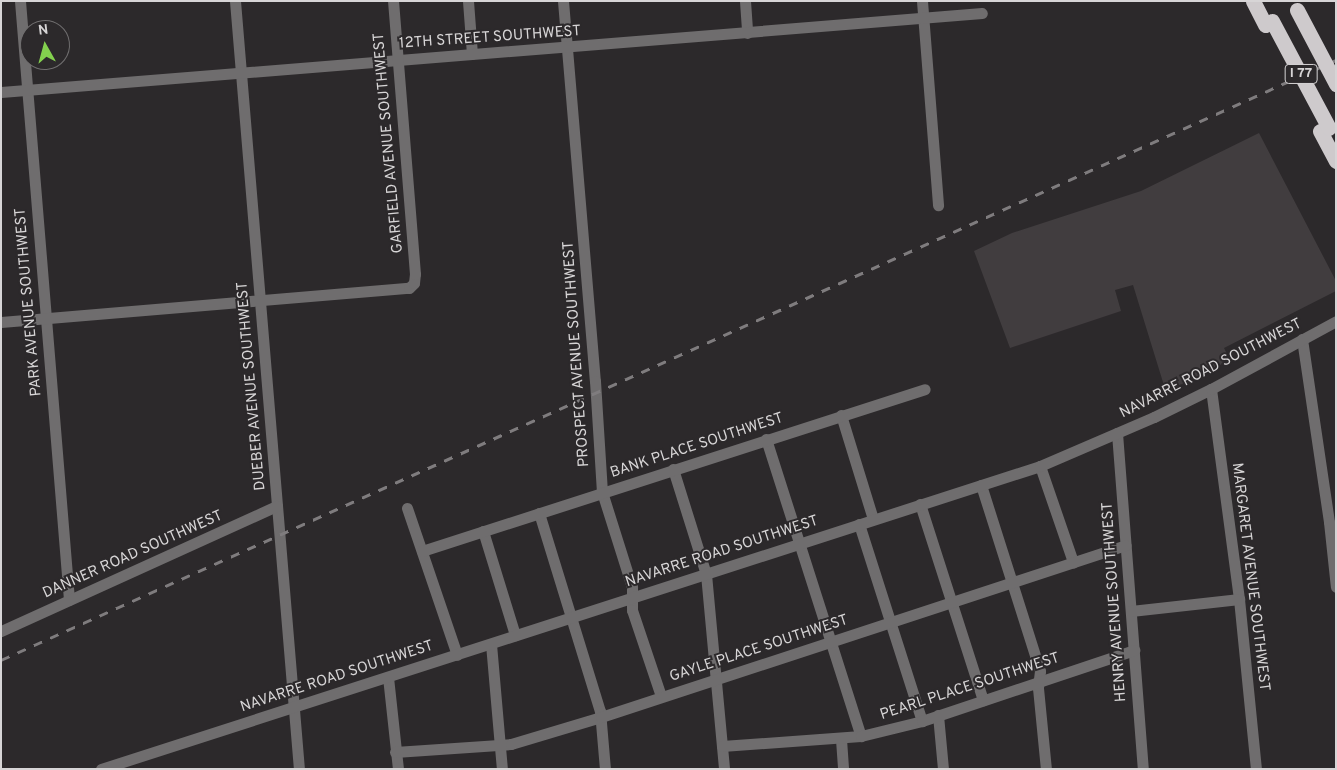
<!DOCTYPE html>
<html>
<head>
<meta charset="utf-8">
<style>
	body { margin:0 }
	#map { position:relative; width:1337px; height:770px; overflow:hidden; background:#2c292b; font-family:Overpass,sans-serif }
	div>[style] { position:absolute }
	.building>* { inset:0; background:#413d3f }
	.minor>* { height:11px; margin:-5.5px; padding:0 5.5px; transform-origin:5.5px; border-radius:5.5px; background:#6f6d6e }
	.highway>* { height:15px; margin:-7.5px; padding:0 7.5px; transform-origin:7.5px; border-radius:7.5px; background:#cecacc }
	.rail>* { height:3px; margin-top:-1.5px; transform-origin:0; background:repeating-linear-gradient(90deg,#7f7c7e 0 9px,transparent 0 18px) }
	.highway-bridge>* { height:15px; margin:-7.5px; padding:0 7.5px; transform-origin:7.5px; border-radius:7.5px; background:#cecacc }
	span { translate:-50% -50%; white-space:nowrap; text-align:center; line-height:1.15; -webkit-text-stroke:4px #2c292b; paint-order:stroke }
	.shield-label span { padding:1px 4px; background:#2c292b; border:1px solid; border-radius:4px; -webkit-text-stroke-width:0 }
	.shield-label { font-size:14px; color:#d7d5d6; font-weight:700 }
	.street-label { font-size:15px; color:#d7d5d6 }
	.frame { position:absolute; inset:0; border:2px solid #d7d5d6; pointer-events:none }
	.north { position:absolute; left:20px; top:20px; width:50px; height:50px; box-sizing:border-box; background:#2c292b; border:1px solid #706e6f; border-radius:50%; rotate:353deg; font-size:14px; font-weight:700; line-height:20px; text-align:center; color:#d7d5d6 }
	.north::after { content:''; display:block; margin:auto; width:18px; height:22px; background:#83d04e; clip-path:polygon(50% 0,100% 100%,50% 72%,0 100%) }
</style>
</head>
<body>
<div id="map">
	<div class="building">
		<i style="clip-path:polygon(1259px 133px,1336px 281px,1336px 291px,1224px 348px,1230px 360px,1166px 392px,1133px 285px,1115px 290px,1121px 311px,1010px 348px,974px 251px,1012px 233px,1141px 191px)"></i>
	</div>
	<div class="minor">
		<i style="left:20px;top:1px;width:601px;rotate:85.32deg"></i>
		<i style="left:235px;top:1px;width:771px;rotate:85.24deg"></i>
		<i style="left:468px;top:1px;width:53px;rotate:85.7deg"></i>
		<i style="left:563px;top:1px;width:381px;rotate:85.2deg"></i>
		<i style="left:595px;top:381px;width:111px;rotate:86.4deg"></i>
		<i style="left:602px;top:492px;width:100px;rotate:72.5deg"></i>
		<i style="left:632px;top:587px;width:23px;rotate:90deg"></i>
		<i style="left:632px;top:610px;width:91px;rotate:71.4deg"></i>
		<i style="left:745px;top:1px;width:32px;rotate:86deg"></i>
		<i style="left:922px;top:1px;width:205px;rotate:85.5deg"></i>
		<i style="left:1px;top:92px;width:984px;rotate:-4.6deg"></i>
		<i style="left:1px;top:322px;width:409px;rotate:-4.8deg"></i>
		<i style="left:409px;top:288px;width:7px;rotate:-45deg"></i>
		<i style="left:414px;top:283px;width:9px;rotate:-84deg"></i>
		<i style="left:415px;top:274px;width:274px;rotate:-94.6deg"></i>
		<i style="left:1302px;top:339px;width:185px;rotate:81.6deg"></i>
		<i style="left:1329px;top:522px;width:65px;rotate:83.9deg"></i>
		<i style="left:1211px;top:389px;width:212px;rotate:82.4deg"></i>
		<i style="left:1239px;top:599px;width:171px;rotate:84.3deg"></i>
		<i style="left:841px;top:415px;width:109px;rotate:72.9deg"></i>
		<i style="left:1117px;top:433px;width:337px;rotate:85.6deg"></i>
		<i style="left:766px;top:439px;width:312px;rotate:72.3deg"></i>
		<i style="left:1040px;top:466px;width:102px;rotate:71deg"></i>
		<i style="left:673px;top:469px;width:110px;rotate:72.6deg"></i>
		<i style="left:706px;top:574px;width:196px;rotate:84.7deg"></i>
		<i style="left:981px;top:485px;width:195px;rotate:72.4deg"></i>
		<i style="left:1040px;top:671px;width:17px;rotate:97deg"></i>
		<i style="left:1038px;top:688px;width:81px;rotate:84.4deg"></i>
		<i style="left:920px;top:504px;width:206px;rotate:72.2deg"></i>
		<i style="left:407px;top:508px;width:155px;rotate:71.2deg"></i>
		<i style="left:539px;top:513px;width:207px;rotate:72.9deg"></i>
		<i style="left:600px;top:711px;width:58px;rotate:85.1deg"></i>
		<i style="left:859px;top:524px;width:207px;rotate:72.3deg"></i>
		<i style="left:483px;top:531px;width:109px;rotate:72.9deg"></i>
		<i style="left:422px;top:551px;width:528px;rotate:-17.85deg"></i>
		<i style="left:1131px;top:611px;width:109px;rotate:-6.3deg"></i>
		<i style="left:1px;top:631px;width:303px;rotate:-24.4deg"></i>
		<i style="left:491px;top:644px;width:125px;rotate:85deg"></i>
		<i style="left:388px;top:677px;width:93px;rotate:83.8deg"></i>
		<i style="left:938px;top:715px;width:54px;rotate:84.7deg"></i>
		<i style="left:841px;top:739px;width:30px;rotate:86deg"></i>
		<i style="left:722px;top:746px;width:139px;rotate:-4.1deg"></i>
		<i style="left:861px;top:736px;width:63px;rotate:-13.8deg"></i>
		<i style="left:922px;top:721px;width:224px;rotate:-18.5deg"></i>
		<i style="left:395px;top:752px;width:116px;rotate:-3.9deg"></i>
		<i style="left:511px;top:744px;width:94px;rotate:-16.7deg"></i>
		<i style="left:601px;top:717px;width:552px;rotate:-18.14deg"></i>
		<i style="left:101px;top:769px;width:987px;rotate:-17.88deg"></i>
		<i style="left:1040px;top:466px;width:124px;rotate:-23.3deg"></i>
		<i style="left:1154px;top:417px;width:64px;rotate:-26.2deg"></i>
		<i style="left:1211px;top:389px;width:142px;rotate:-28.5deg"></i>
	</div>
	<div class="highway">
		<i style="left:1253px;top:1px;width:27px;rotate:63deg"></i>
		<i style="left:1320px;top:131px;width:34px;rotate:62deg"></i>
	</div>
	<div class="rail">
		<i style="left:1px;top:660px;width:1464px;rotate:-24.2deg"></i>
	</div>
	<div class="highway-bridge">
		<i style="left:1297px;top:10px;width:84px;rotate:62.2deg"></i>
		<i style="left:1272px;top:21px;width:121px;rotate:62deg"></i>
	</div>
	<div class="shield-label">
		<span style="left:1301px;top:74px">I 77</span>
	</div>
	<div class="street-label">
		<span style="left:490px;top:38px;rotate:-4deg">12TH STREET SOUTHWEST</span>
		<span style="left:389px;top:143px;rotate:-95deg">GARFIELD AVENUE SOUTHWEST</span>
		<span style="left:29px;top:302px;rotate:-95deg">PARK AVENUE SOUTHWEST</span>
		<span style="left:577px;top:354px;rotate:-94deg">PROSPECT AVENUE SOUTHWEST</span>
		<span style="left:1211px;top:369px;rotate:-27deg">NAVARRE ROAD SOUTHWEST</span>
		<span style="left:252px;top:386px;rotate:-95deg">DUEBER AVENUE SOUTHWEST</span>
		<span style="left:697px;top:446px;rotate:-18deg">BANK PLACE SOUTHWEST</span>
		<span style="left:722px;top:552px;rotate:-18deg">NAVARRE ROAD SOUTHWEST</span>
		<span style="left:133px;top:555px;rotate:-24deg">DANNER ROAD SOUTHWEST</span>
		<span style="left:1250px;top:577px;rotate:83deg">MARGARET AVENUE SOUTHWEST</span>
		<span style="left:1115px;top:602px;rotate:-94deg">HENRY AVENUE SOUTHWEST</span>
		<span style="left:759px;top:649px;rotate:-18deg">GAYLE PLACE SOUTHWEST</span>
		<span style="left:337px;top:677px;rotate:-18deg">NAVARRE ROAD SOUTHWEST</span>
		<span style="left:970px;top:687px;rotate:-18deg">PEARL PLACE SOUTHWEST</span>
	</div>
	<div class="frame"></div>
	<div class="north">N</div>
</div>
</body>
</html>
